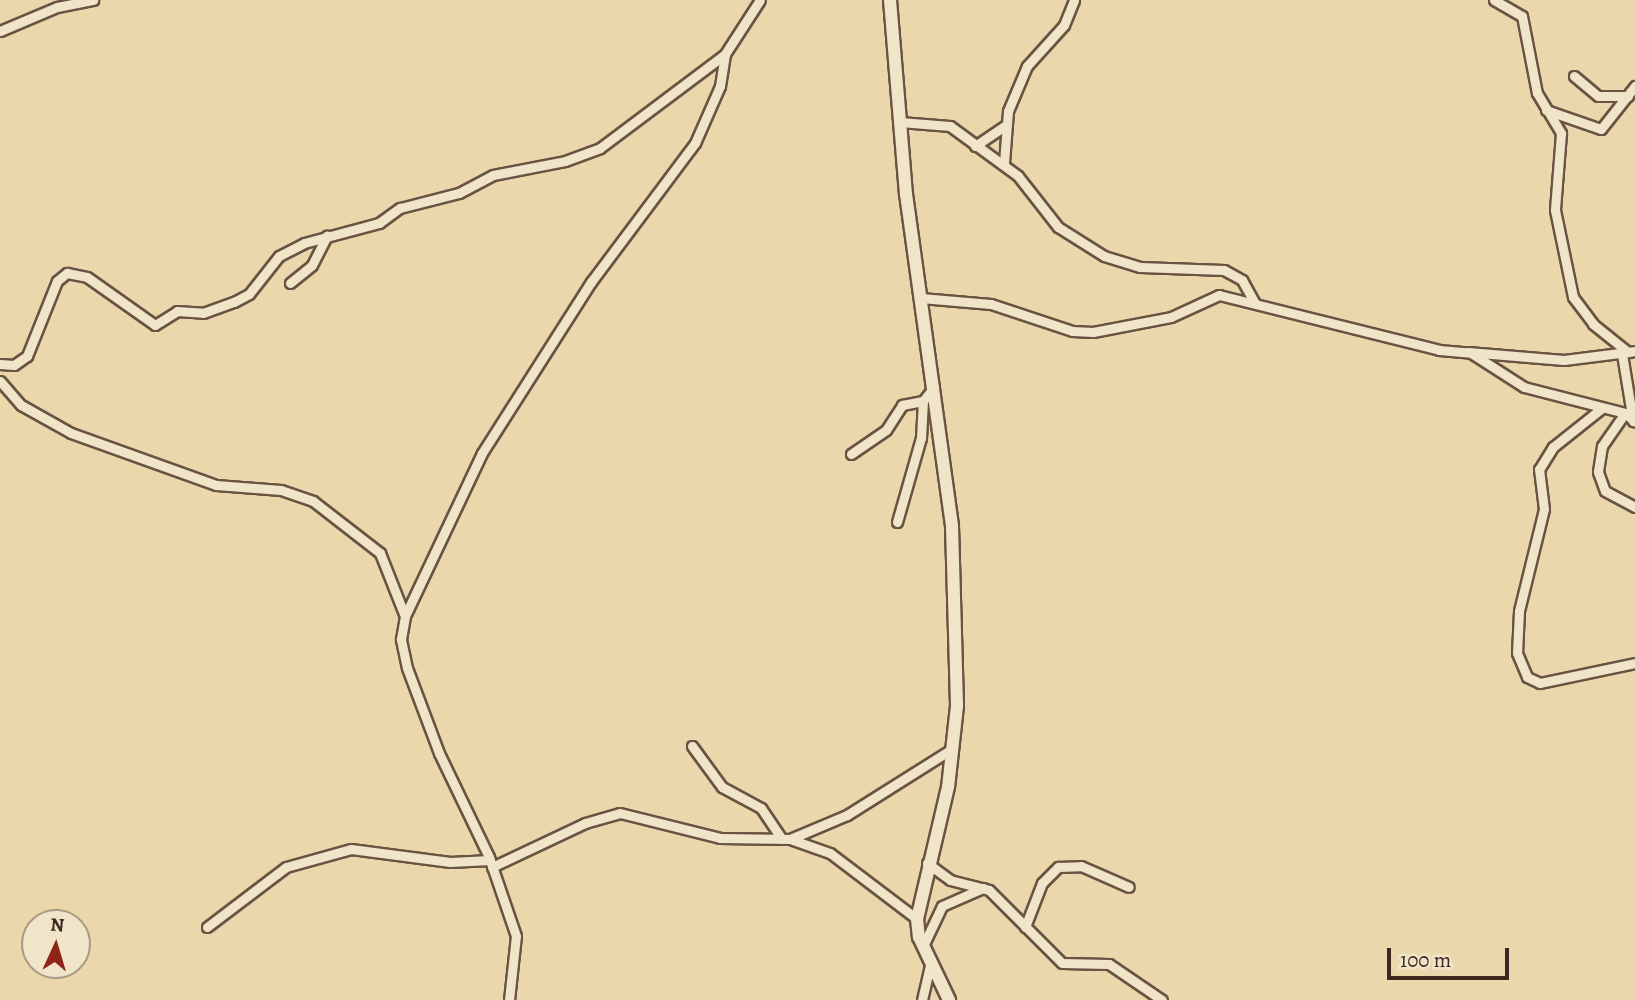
<!DOCTYPE html>
<html>
<head>
<meta charset="utf-8">
<style>
	body { margin:0 }
	#map { position:relative; width:1635px; height:1000px; overflow:hidden; background:#ead7ac; font-family:Alegreya,serif }
	div>[style] { position:absolute }
	.roads { filter:drop-shadow(2px 0 #695342) drop-shadow(-2px 0 #695342) drop-shadow(0 2px #695342) drop-shadow(0 -2px #695342) }
	.street>* { height:9px; margin:-4.5px; padding:0 4.5px; transform-origin:4.5px; border-radius:4.5px; background:#f1e5c9 }
	.secondary>* { height:12px; margin:-6px; padding:0 6px; transform-origin:6px; border-radius:6px; background:#f1e5c9 }
	span { translate:-50% -50%; white-space:nowrap; text-align:center; line-height:1.15; -webkit-text-stroke:7px #f1e5c9; paint-order:stroke }
	.north { position:absolute; left:21px; top:909px; width:70px; height:70px; box-sizing:border-box; background:#f1e5c9; border:2px solid #a99985; border-radius:50%; rotate:4deg; font-size:19px; font-weight:700; line-height:28px; text-align:center; color:#3e271f }
	.north::after { content:''; display:block; margin:auto; width:24px; height:32px; background:#8f2418; clip-path:polygon(50% 0,100% 100%,50% 72%,0 100%) }
	.scale { position:absolute; left:1387px; top:948px; width:122px; height:32px; box-sizing:border-box; border:4px solid #3e271f; border-top:0; padding-left:9px; font-size:21px; line-height:24px; white-space:nowrap; color:#3e271f; -webkit-text-stroke:5px #f1e5c9; paint-order:stroke }
</style>
</head>
<body>
<div id="map">
	<div class="roads">
		<div class="street">
			<i style="left:1494px;top:0;width:32px;rotate:30deg"></i>
			<i style="left:1522px;top:16px;width:78px;rotate:79deg"></i>
			<i style="left:1537px;top:93px;width:47px;rotate:59deg"></i>
			<i style="left:1561px;top:133px;width:77px;rotate:94.5deg"></i>
			<i style="left:1555px;top:210px;width:89px;rotate:78.3deg"></i>
			<i style="left:1573px;top:297px;width:34px;rotate:53deg"></i>
			<i style="left:1593px;top:324px;width:45px;rotate:38.7deg"></i>
			<i style="left:0;top:31px;width:62px;rotate:-22.8deg"></i>
			<i style="left:57px;top:7px;width:37px;rotate:-11deg"></i>
			<i style="left:1574px;top:76px;width:31px;rotate:40deg"></i>
			<i style="left:1598px;top:96px;width:30px"></i>
			<i style="left:1546px;top:110px;width:58px;rotate:19.1deg"></i>
			<i style="left:1601px;top:129px;width:55px;rotate:-51.7deg"></i>
			<i style="left:900px;top:122px;width:50px;rotate:4.6deg"></i>
			<i style="left:950px;top:126px;width:84px;rotate:36.3deg"></i>
			<i style="left:1018px;top:176px;width:65px;rotate:51.9deg"></i>
			<i style="left:1058px;top:227px;width:54px;rotate:32.2deg"></i>
			<i style="left:1104px;top:256px;width:38px;rotate:17deg"></i>
			<i style="left:1140px;top:267px;width:84px;rotate:2deg"></i>
			<i style="left:1224px;top:270px;width:21px;rotate:29deg"></i>
			<i style="left:1242px;top:280px;width:26px;rotate:61deg"></i>
			<i style="left:975px;top:146px;width:37px;rotate:-34deg"></i>
			<i style="left:1004px;top:163px;width:52px;rotate:-85.6deg"></i>
			<i style="left:1008px;top:111px;width:49px;rotate:-67.1deg"></i>
			<i style="left:1027px;top:66px;width:55px;rotate:-47.9deg"></i>
			<i style="left:1064px;top:25px;width:27px;rotate:-68deg"></i>
			<i style="left:290px;top:283px;width:28px;rotate:-39deg"></i>
			<i style="left:312px;top:265px;width:33px;rotate:-63deg"></i>
			<i style="left:921px;top:298px;width:70px;rotate:4.9deg"></i>
			<i style="left:991px;top:304px;width:85px;rotate:18.4deg"></i>
			<i style="left:1072px;top:331px;width:21px;rotate:3deg"></i>
			<i style="left:1093px;top:332px;width:79px;rotate:-10.9deg"></i>
			<i style="left:1171px;top:317px;width:53px;rotate:-24.6deg"></i>
			<i style="left:1219px;top:295px;width:227px;rotate:14deg"></i>
			<i style="left:1439px;top:350px;width:32px;rotate:5deg"></i>
			<i style="left:1471px;top:353px;width:63px;rotate:32.7deg"></i>
			<i style="left:1524px;top:387px;width:104px;rotate:14.4deg"></i>
			<i style="left:1625px;top:413px;width:13px;rotate:42deg"></i>
			<i style="left:1468px;top:352px;width:96px;rotate:4.8deg"></i>
			<i style="left:1564px;top:360px;width:72px;rotate:-7.2deg"></i>
			<i style="left:1622px;top:354px;width:68px;rotate:80.7deg"></i>
			<i style="left:0;top:364px;width:14px;rotate:4deg"></i>
			<i style="left:14px;top:365px;width:16px;rotate:-35deg"></i>
			<i style="left:27px;top:356px;width:81px;rotate:-68.2deg"></i>
			<i style="left:57px;top:281px;width:13px;rotate:-39deg"></i>
			<i style="left:67px;top:273px;width:20px;rotate:11deg"></i>
			<i style="left:87px;top:277px;width:83px;rotate:35.2deg"></i>
			<i style="left:155px;top:325px;width:26px;rotate:-32deg"></i>
			<i style="left:177px;top:311px;width:26px;rotate:4deg"></i>
			<i style="left:203px;top:313px;width:33px;rotate:-20deg"></i>
			<i style="left:234px;top:302px;width:17px;rotate:-28deg"></i>
			<i style="left:249px;top:294px;width:48px;rotate:-51.7deg"></i>
			<i style="left:279px;top:256px;width:28px;rotate:-27deg"></i>
			<i style="left:304px;top:243px;width:78px;rotate:-14.9deg"></i>
			<i style="left:379px;top:223px;width:26px;rotate:-36deg"></i>
			<i style="left:400px;top:208px;width:61px;rotate:-14.3deg"></i>
			<i style="left:459px;top:193px;width:38px;rotate:-28deg"></i>
			<i style="left:493px;top:175px;width:73px;rotate:-11deg"></i>
			<i style="left:565px;top:161px;width:37px;rotate:-20deg"></i>
			<i style="left:600px;top:148px;width:156px;rotate:-36.9deg"></i>
			<i style="left:725px;top:54px;width:64px;rotate:-57.1deg"></i>
			<i style="left:0;top:381px;width:32px;rotate:49deg"></i>
			<i style="left:21px;top:405px;width:57px;rotate:29.2deg"></i>
			<i style="left:71px;top:433px;width:154px;rotate:19.7deg"></i>
			<i style="left:216px;top:485px;width:65px;rotate:4.4deg"></i>
			<i style="left:281px;top:490px;width:34px;rotate:19deg"></i>
			<i style="left:313px;top:501px;width:85px;rotate:37.8deg"></i>
			<i style="left:380px;top:553px;width:66px;rotate:68.5deg"></i>
			<i style="left:1602px;top:408px;width:63px;rotate:141.5deg"></i>
			<i style="left:1553px;top:447px;width:26px;rotate:122deg"></i>
			<i style="left:1539px;top:469px;width:40px;rotate:82.9deg"></i>
			<i style="left:1544px;top:509px;width:105px;rotate:103.8deg"></i>
			<i style="left:1519px;top:611px;width:42px;rotate:92.7deg"></i>
			<i style="left:1517px;top:653px;width:26px;rotate:67deg"></i>
			<i style="left:1527px;top:677px;width:14px;rotate:25deg"></i>
			<i style="left:1540px;top:683px;width:97px;rotate:-11.9deg"></i>
			<i style="left:1625px;top:413px;width:40px;rotate:124.9deg"></i>
			<i style="left:1602px;top:446px;width:26px;rotate:99deg"></i>
			<i style="left:1598px;top:472px;width:20px;rotate:70deg"></i>
			<i style="left:1605px;top:491px;width:34px;rotate:28deg"></i>
			<i style="left:851px;top:454px;width:42px;rotate:-34.4deg"></i>
			<i style="left:886px;top:430px;width:30px;rotate:-57deg"></i>
			<i style="left:902px;top:405px;width:21px;rotate:-11deg"></i>
			<i style="left:897px;top:522px;width:87px;rotate:-74.1deg"></i>
			<i style="left:921px;top:438px;width:37px;rotate:-87deg"></i>
			<i style="left:923px;top:401px;width:18px;rotate:-52deg"></i>
			<i style="left:692px;top:746px;width:51px;rotate:53.8deg"></i>
			<i style="left:722px;top:787px;width:44px;rotate:28.3deg"></i>
			<i style="left:761px;top:808px;width:37px;rotate:56deg"></i>
			<i style="left:790px;top:839px;width:42px;rotate:19.3deg"></i>
			<i style="left:830px;top:853px;width:109px;rotate:37.2deg"></i>
			<i style="left:927px;top:863px;width:29px;rotate:36deg"></i>
			<i style="left:950px;top:880px;width:40px;rotate:14.4deg"></i>
			<i style="left:989px;top:890px;width:103px;rotate:45deg"></i>
			<i style="left:1062px;top:963px;width:47px;rotate:1.2deg"></i>
			<i style="left:1109px;top:964px;width:64px;rotate:34.2deg"></i>
			<i style="left:492px;top:867px;width:103px;rotate:-25.3deg"></i>
			<i style="left:585px;top:823px;width:36px;rotate:-16deg"></i>
			<i style="left:620px;top:813px;width:103px;rotate:14deg"></i>
			<i style="left:720px;top:838px;width:70px;rotate:0.8deg"></i>
			<i style="left:790px;top:839px;width:62px;rotate:-22.8deg"></i>
			<i style="left:847px;top:815px;width:124px;rotate:-32.2deg"></i>
			<i style="left:207px;top:927px;width:99px;rotate:-37.2deg"></i>
			<i style="left:286px;top:867px;width:67px;rotate:-15.5deg"></i>
			<i style="left:351px;top:849px;width:100px;rotate:7.5deg"></i>
			<i style="left:450px;top:862px;width:40px;rotate:-2.9deg"></i>
			<i style="left:1025px;top:927px;width:47px;rotate:-68.9deg"></i>
			<i style="left:1042px;top:883px;width:23px;rotate:-45deg"></i>
			<i style="left:1058px;top:867px;width:23px;rotate:-2deg"></i>
			<i style="left:1081px;top:866px;width:52px;rotate:23.6deg"></i>
			<i style="left:923px;top:946px;width:44px;rotate:-64.6deg"></i>
			<i style="left:942px;top:906px;width:45px;rotate:-23.7deg"></i>
			<i style="left:509px;top:1000px;width:64px;rotate:-83.8deg"></i>
			<i style="left:516px;top:936px;width:83px;rotate:-108.9deg"></i>
			<i style="left:489px;top:857px;width:115px;rotate:-115.7deg"></i>
			<i style="left:439px;top:753px;width:91px;rotate:-110.6deg"></i>
			<i style="left:407px;top:668px;width:30px;rotate:-102deg"></i>
			<i style="left:401px;top:639px;width:23px;rotate:-80deg"></i>
			<i style="left:405px;top:616px;width:180px;rotate:-64.7deg"></i>
			<i style="left:482px;top:453px;width:203px;rotate:-57.5deg"></i>
			<i style="left:591px;top:282px;width:174px;rotate:-53.2deg"></i>
			<i style="left:695px;top:143px;width:62px;rotate:-66.3deg"></i>
			<i style="left:720px;top:86px;width:32px;rotate:-81deg"></i>
			<i style="left:922px;top:1000px;width:39px;rotate:-77deg"></i>
		</div>
		<div class="secondary">
			<i style="left:890px;top:0;width:195px;rotate:85.3deg"></i>
			<i style="left:906px;top:194px;width:335px;rotate:82.1deg"></i>
			<i style="left:952px;top:526px;width:180px;rotate:88.4deg"></i>
			<i style="left:957px;top:706px;width:81px;rotate:96.3deg"></i>
			<i style="left:948px;top:787px;width:136px;rotate:103.2deg"></i>
			<i style="left:917px;top:919px;width:18px;rotate:84deg"></i>
			<i style="left:919px;top:937px;width:70px;rotate:64.5deg"></i>
		</div>
	</div>
	<div class="north">N</div>
	<div class="scale">100 m</div>
</div>
</body>
</html>
